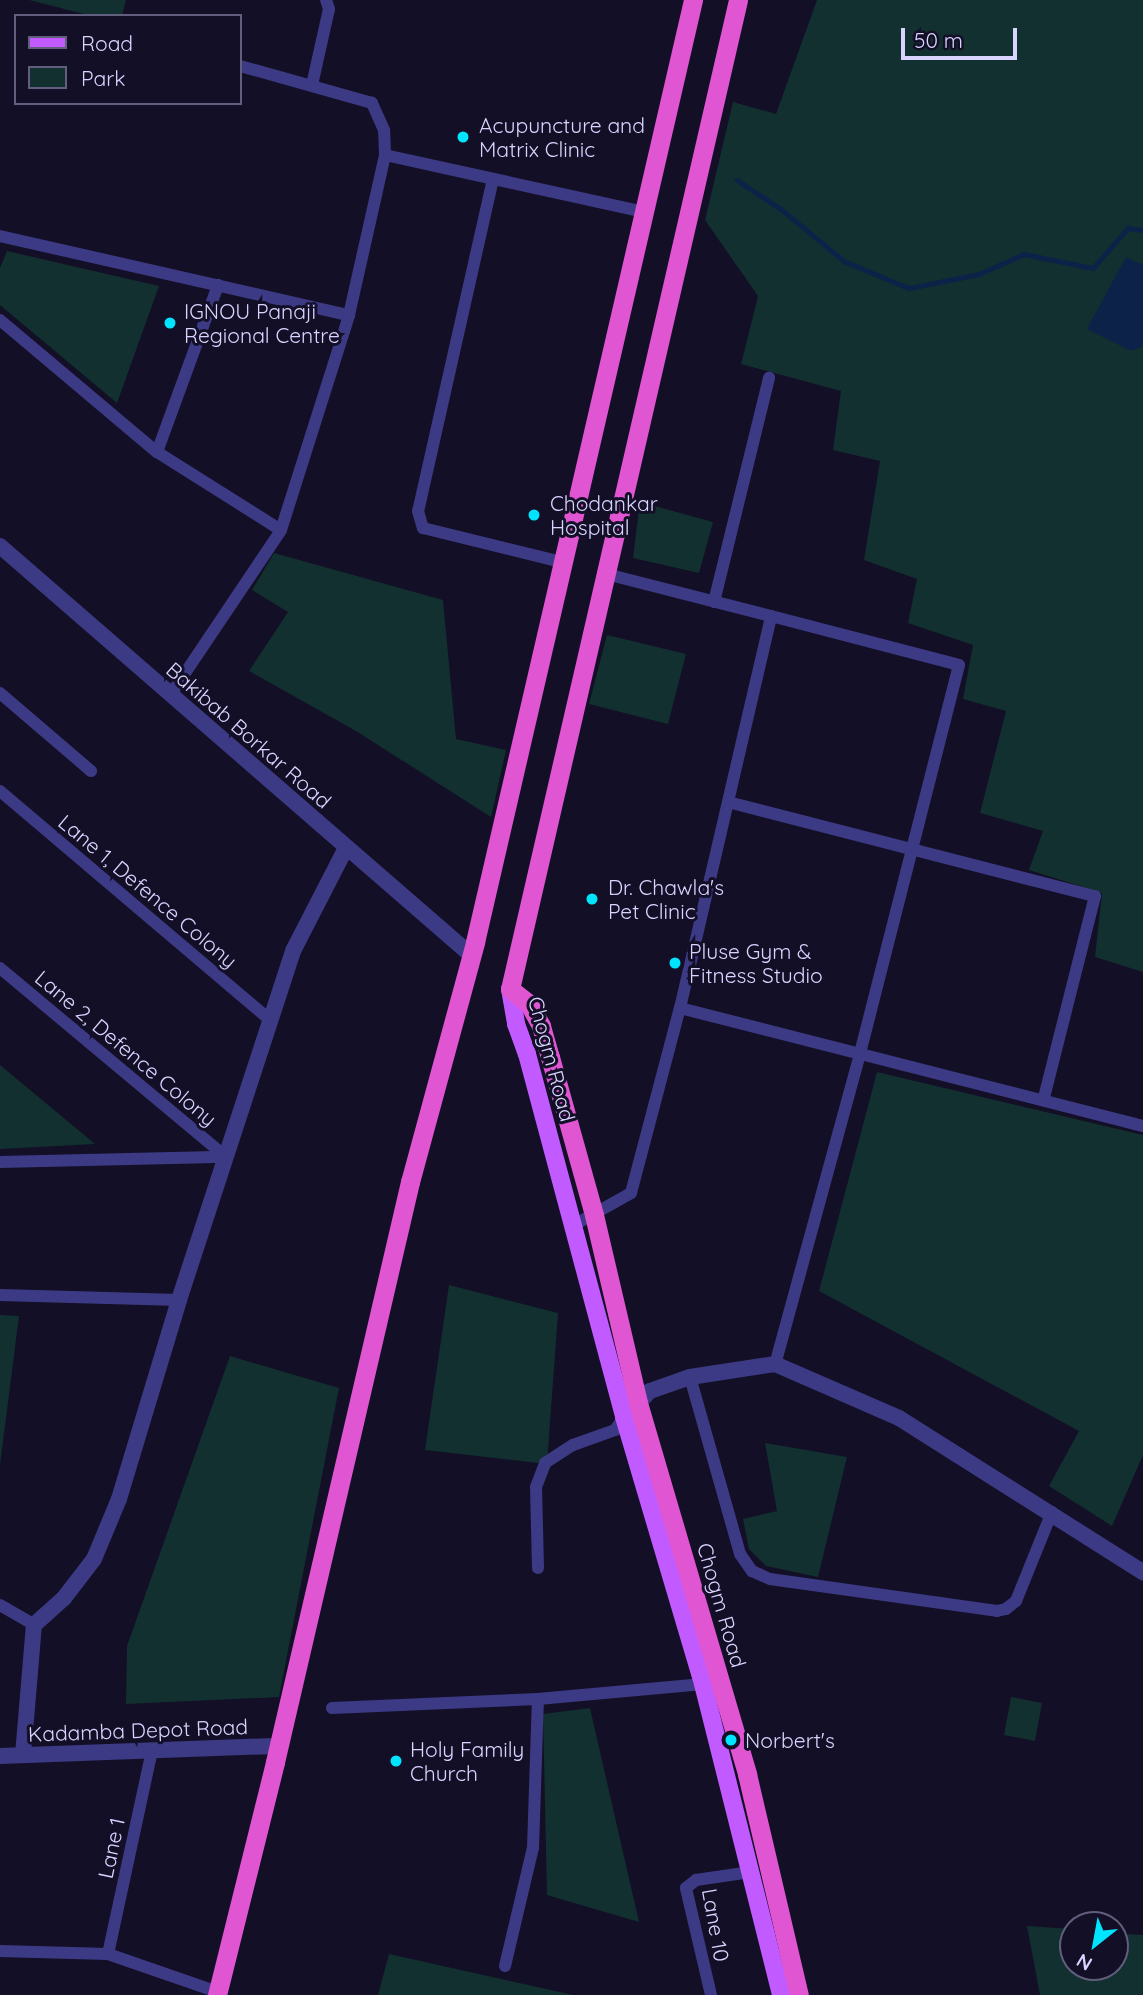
<!DOCTYPE html>
<html>
<head>
<meta charset="utf-8">
<style>
	body { margin:0 }
	#map { position:relative; width:1143px; height:1995px; overflow:hidden; background:#130f26; font-family:Quicksand,sans-serif }
	div>[style] { position:absolute }
	.green>* { inset:0; background:#12302f }
	.water>* { inset:0; background:#0c2248 }
	.stream>* { height:4.5px; margin:-2.25px; padding:0 2.25px; transform-origin:2.25px; border-radius:2.25px; background:#0c2248 }
	.minor>* { height:12px; margin:-6px; padding:0 6px; transform-origin:6px; border-radius:6px; background:#3d3a85 }
	.tertiary>* { height:16px; margin:-8px; padding:0 8px; transform-origin:8px; border-radius:8px; background:#3d3a85 }
	.primary>* { height:18px; margin:-9px; padding:0 9px; transform-origin:9px; border-radius:9px; background:#c25bff }
	.trunk>* { height:19px; margin:-9.5px; padding:0 9.5px; transform-origin:9.5px; border-radius:9.5px; background:#e055d1 }
	.dots>* { width:19px; height:19px; translate:-50% -50%; box-sizing:border-box; border:4px solid #130f26; border-radius:50% }
	span { translate:-50% -50%; white-space:nowrap; text-align:center; line-height:1.15; -webkit-text-stroke:6px #130f26; paint-order:stroke }
	.poi-label { font-size:21px; color:#d9d4ff }
	.left { translate:0 -50%; text-align:left }
	.street-label { font-size:21px; color:#d9d4ff }
	.legend { position:absolute; left:14px; top:14px; width:228px; height:91px; box-sizing:border-box; background:#130f26; border:2px solid #625e7d; margin:0; padding:9px 12px; list-style:none; font-size:21px; color:#d9d4ff }
	.legend li { display:flex; align-items:center; gap:14px; height:35px }
	.legend b { width:35px; border:2px solid #625e7d }
	.north { position:absolute; left:1059px; top:1911px; width:70px; height:70px; box-sizing:border-box; background:#130f26; border:2px solid #625e7d; border-radius:50%; rotate:211deg; font-size:19px; font-weight:700; line-height:28px; text-align:center; color:#d9d4ff }
	.north::after { content:''; display:block; margin:auto; width:24px; height:32px; background:#00e5ff; clip-path:polygon(50% 0,100% 100%,50% 72%,0 100%) }
	.scale { position:absolute; left:901px; top:28px; width:116px; height:32px; box-sizing:border-box; border:4px solid #d9d4ff; border-top:0; padding-left:9px; font-size:21px; line-height:24px; white-space:nowrap; color:#d9d4ff; -webkit-text-stroke:5px #130f26; paint-order:stroke }
</style>
</head>
<body>
<div id="map">
	<div class="green">
		<i style="clip-path:polygon(29px 0,126px 0,122px 16px,92px 16px)"></i>
		<i style="clip-path:polygon(817px 0,1143px 0,1143px 972px,1095px 957px,1102px 893px,1029px 870px,1043px 831px,980px 813px,1006px 711px,963px 699px,973px 645px,908px 623px,917px 579px,864px 560px,880px 461px,833px 450px,841px 391px,741px 364px,758px 296px,705px 220px,733px 102px,776px 114px)"></i>
		<i style="clip-path:polygon(7px 251px,159px 286px,117px 403px,0 305px,0 268px)"></i>
		<i style="clip-path:polygon(640px 502px,713px 522px,699px 573px,633px 558px)"></i>
		<i style="clip-path:polygon(274px 553px,443px 600px,456px 739px,506px 750px,491px 817px,356px 731px,249px 671px,288px 612px,252px 590px)"></i>
		<i style="clip-path:polygon(607px 635px,686px 654px,668px 724px,589px 704px)"></i>
		<i style="clip-path:polygon(0 1065px,95px 1144px,0 1149px)"></i>
		<i style="clip-path:polygon(877px 1072px,1143px 1135px,1143px 1455px,1112px 1526px,1049px 1486px,1079px 1431px,819px 1291px)"></i>
		<i style="clip-path:polygon(449px 1285px,558px 1313px,547px 1464px,425px 1450px)"></i>
		<i style="clip-path:polygon(0 1315px,19px 1316px,0 1465px)"></i>
		<i style="clip-path:polygon(230px 1356px,339px 1388px,279px 1697px,126px 1704px,127px 1646px)"></i>
		<i style="clip-path:polygon(765px 1443px,847px 1457px,818px 1577px,766px 1566px,749px 1549px,743px 1519px,777px 1511px)"></i>
		<i style="clip-path:polygon(1011px 1697px,1042px 1703px,1035px 1741px,1004px 1735px)"></i>
		<i style="clip-path:polygon(590px 1708px,639px 1922px,547px 1895px,543px 1714px)"></i>
		<i style="clip-path:polygon(1027px 1926px,1073px 1929px,1073px 1967px,1115px 1967px,1115px 1933px,1143px 1935px,1143px 1995px,1040px 1995px)"></i>
		<i style="clip-path:polygon(389px 1954px,573px 1995px,378px 1995px)"></i>
	</div>
	<div class="water">
		<i style="clip-path:polygon(1126px 257px,1143px 265px,1143px 346px,1131px 351px,1087px 329px)"></i>
	</div>
	<div class="stream">
		<i style="left:737px;top:180px;width:53px;rotate:33.4deg"></i>
		<i style="left:781px;top:209px;width:82px;rotate:39.5deg"></i>
		<i style="left:844px;top:261px;width:70px;rotate:22.6deg"></i>
		<i style="left:909px;top:288px;width:71px;rotate:-11.3deg"></i>
		<i style="left:979px;top:274px;width:49px;rotate:-24deg"></i>
		<i style="left:1024px;top:254px;width:70px;rotate:11.5deg"></i>
		<i style="left:1093px;top:268px;width:53px;rotate:-48.8deg"></i>
		<i style="left:1128px;top:228px;width:15px;rotate:8deg"></i>
	</div>
	<div class="minor">
		<i style="left:312px;top:85px;width:78px;rotate:-77.4deg"></i>
		<i style="left:329px;top:9px;width:9px;rotate:-108deg"></i>
		<i style="left:385px;top:155px;width:266px;rotate:12.4deg"></i>
		<i style="left:493px;top:179px;width:340px;rotate:102.7deg"></i>
		<i style="left:418px;top:511px;width:18px;rotate:74deg"></i>
		<i style="left:423px;top:528px;width:142px;rotate:13.8deg"></i>
		<i style="left:0;top:236px;width:358px;rotate:12.8deg"></i>
		<i style="left:0;top:320px;width:205px;rotate:40.1deg"></i>
		<i style="left:157px;top:452px;width:146px;rotate:32.2deg"></i>
		<i style="left:157px;top:452px;width:178px;rotate:-69.9deg"></i>
		<i style="left:714px;top:602px;width:231px;rotate:-76.2deg"></i>
		<i style="left:771px;top:616px;width:194px;rotate:14.6deg"></i>
		<i style="left:959px;top:665px;width:401px;rotate:104.3deg"></i>
		<i style="left:860px;top:1054px;width:321px;rotate:105.3deg"></i>
		<i style="left:0;top:693px;width:120px;rotate:40.6deg"></i>
		<i style="left:171px;top:694px;width:197px;rotate:-56.1deg"></i>
		<i style="left:281px;top:530px;width:225px;rotate:-72.4deg"></i>
		<i style="left:349px;top:315px;width:164px;rotate:-77.3deg"></i>
		<i style="left:385px;top:155px;width:25px;rotate:-92deg"></i>
		<i style="left:384px;top:130px;width:30px;rotate:-114deg"></i>
		<i style="left:372px;top:103px;width:137px;rotate:-164.3deg"></i>
		<i style="left:0;top:791px;width:355px;rotate:40.3deg"></i>
		<i style="left:728px;top:802px;width:379px;rotate:14.4deg"></i>
		<i style="left:1095px;top:896px;width:211px;rotate:104.2deg"></i>
		<i style="left:0;top:968px;width:295px;rotate:39.9deg"></i>
		<i style="left:680px;top:1008px;width:478px;rotate:14.3deg"></i>
		<i style="left:0;top:1162px;width:226px;rotate:-1.3deg"></i>
		<i style="left:574px;top:1225px;width:65px;rotate:-29.3deg"></i>
		<i style="left:631px;top:1193px;width:191px;rotate:-75.2deg"></i>
		<i style="left:680px;top:1008px;width:402px;rotate:-76.9deg"></i>
		<i style="left:771px;top:616px;width:170px;rotate:-165.7deg"></i>
		<i style="left:0;top:1295px;width:179px;rotate:1.6deg"></i>
		<i style="left:690px;top:1377px;width:184px;rotate:74.2deg"></i>
		<i style="left:740px;top:1554px;width:21px;rotate:55deg"></i>
		<i style="left:752px;top:1571px;width:20px;rotate:24deg"></i>
		<i style="left:770px;top:1579px;width:229px;rotate:8deg"></i>
		<i style="left:997px;top:1611px;width:9px;rotate:-13deg"></i>
		<i style="left:1006px;top:1609px;width:13px;rotate:-39deg"></i>
		<i style="left:1016px;top:1601px;width:96px;rotate:-68deg"></i>
		<i style="left:538px;top:1568px;width:81px;rotate:-91.4deg"></i>
		<i style="left:536px;top:1487px;width:26px;rotate:-69deg"></i>
		<i style="left:545px;top:1463px;width:33px;rotate:-33deg"></i>
		<i style="left:573px;top:1445px;width:45px;rotate:-19.7deg"></i>
		<i style="left:615px;top:1430px;width:16px;rotate:-55deg"></i>
		<i style="left:0;top:1605px;width:39px;rotate:30deg"></i>
		<i style="left:332px;top:1708px;width:206px;rotate:-2.5deg"></i>
		<i style="left:538px;top:1699px;width:166px;rotate:-5.2deg"></i>
		<i style="left:0;top:1951px;width:108px;rotate:1.6deg"></i>
		<i style="left:108px;top:1954px;width:116px;rotate:19.1deg"></i>
		<i style="left:108px;top:1954px;width:209px;rotate:-77.8deg"></i>
		<i style="left:505px;top:1966px;width:121px;rotate:-76.7deg"></i>
		<i style="left:533px;top:1848px;width:149px;rotate:-88.1deg"></i>
		<i style="left:711px;top:1995px;width:110px;rotate:-103.2deg"></i>
		<i style="left:686px;top:1888px;width:13px;rotate:-39deg"></i>
		<i style="left:696px;top:1880px;width:55px;rotate:-8.4deg"></i>
	</div>
	<div class="tertiary">
		<i style="left:0;top:546px;width:624px;rotate:40.97deg"></i>
		<i style="left:632px;top:1410px;width:26px;rotate:-47deg"></i>
		<i style="left:650px;top:1391px;width:42px;rotate:-19.3deg"></i>
		<i style="left:690px;top:1377px;width:86px;rotate:-8.7deg"></i>
		<i style="left:775px;top:1364px;width:135px;rotate:23.5deg"></i>
		<i style="left:899px;top:1418px;width:289px;rotate:32.3deg"></i>
		<i style="left:23px;top:1755px;width:130px;rotate:-85.2deg"></i>
		<i style="left:34px;top:1625px;width:40px;rotate:-42deg"></i>
		<i style="left:64px;top:1598px;width:49px;rotate:-52.4deg"></i>
		<i style="left:94px;top:1559px;width:65px;rotate:-67.4deg"></i>
		<i style="left:119px;top:1499px;width:208px;rotate:-73.2deg"></i>
		<i style="left:179px;top:1300px;width:369px;rotate:-71.9deg"></i>
		<i style="left:294px;top:949px;width:114px;rotate:-62.8deg"></i>
		<i style="left:0;top:1756px;width:276px;rotate:-2.1deg"></i>
	</div>
	<div class="primary">
		<i style="left:510px;top:989px;width:36px;rotate:80deg"></i>
		<i style="left:516px;top:1024px;width:32px;rotate:70deg"></i>
		<i style="left:527px;top:1054px;width:376px;rotate:75deg"></i>
		<i style="left:624px;top:1417px;width:278px;rotate:73.5deg"></i>
		<i style="left:703px;top:1684px;width:321px;rotate:75.9deg"></i>
	</div>
	<div class="trunk">
		<i style="left:738px;top:0;width:1015px;rotate:102.98deg"></i>
		<i style="left:510px;top:989px;width:24px;rotate:38deg"></i>
		<i style="left:529px;top:1004px;width:25px;rotate:61deg"></i>
		<i style="left:541px;top:1026px;width:32px;rotate:74deg"></i>
		<i style="left:550px;top:1057px;width:164px;rotate:74.4deg"></i>
		<i style="left:594px;top:1215px;width:193px;rotate:76.8deg"></i>
		<i style="left:638px;top:1403px;width:387px;rotate:73.6deg"></i>
		<i style="left:747px;top:1774px;width:227px;rotate:76.8deg"></i>
		<i style="left:217px;top:1995px;width:240px;rotate:-76deg"></i>
		<i style="left:275px;top:1762px;width:596px;rotate:-76.9deg"></i>
		<i style="left:410px;top:1182px;width:249px;rotate:-74.8deg"></i>
		<i style="left:475px;top:942px;width:967px;rotate:-76.97deg"></i>
	</div>
	<div class="dots">
		<i style="left:463px;top:137px;background:#00e5ff"></i>
		<i style="left:170px;top:323px;background:#00e5ff"></i>
		<i style="left:534px;top:515px;background:#00e5ff"></i>
		<i style="left:592px;top:899px;background:#00e5ff"></i>
		<i style="left:675px;top:963px;background:#00e5ff"></i>
		<i style="left:731px;top:1740px;background:#00e5ff"></i>
		<i style="left:396px;top:1761px;background:#00e5ff"></i>
	</div>
	<div class="poi-label">
		<span class="left" style="left:479px;top:137px">Acupuncture and<br>Matrix Clinic</span>
		<span class="left" style="left:184px;top:323px">IGNOU Panaji<br>Regional Centre</span>
		<span class="left" style="left:550px;top:515px">Chodankar<br>Hospital</span>
		<span class="left" style="left:608px;top:899px">Dr. Chawla's<br>Pet Clinic</span>
		<span class="left" style="left:689px;top:963px">Pluse Gym &amp;<br>Fitness Studio</span>
		<span class="left" style="left:745px;top:1740px">Norbert's</span>
		<span class="left" style="left:410px;top:1761px">Holy Family<br>Church</span>
	</div>
	<div class="street-label">
		<span style="left:249px;top:735px;rotate:41deg">Bakibab Borkar Road</span>
		<span style="left:148px;top:891px;rotate:40deg">Lane 1, Defence Colony</span>
		<span style="left:126px;top:1048px;rotate:40deg">Lane 2, Defence Colony</span>
		<span style="left:552px;top:1059px;rotate:75deg">Chogm Road</span>
		<span style="left:722px;top:1605px;rotate:74deg">Chogm Road</span>
		<span style="left:138px;top:1730px;rotate:-2deg">Kadamba Depot Road</span>
		<span style="left:111px;top:1848px;rotate:-78deg">Lane 1</span>
		<span style="left:716px;top:1925px;rotate:80deg">Lane 10</span>
	</div>
	<ul class="legend">
	<li><b style="height:9px;background:#c25bff"></b>Road</li>
	<li><b style="height:19px;background:#12302f"></b>Park</li>
	</ul>
	<div class="north">N</div>
	<div class="scale">50 m</div>
</div>
</body>
</html>
